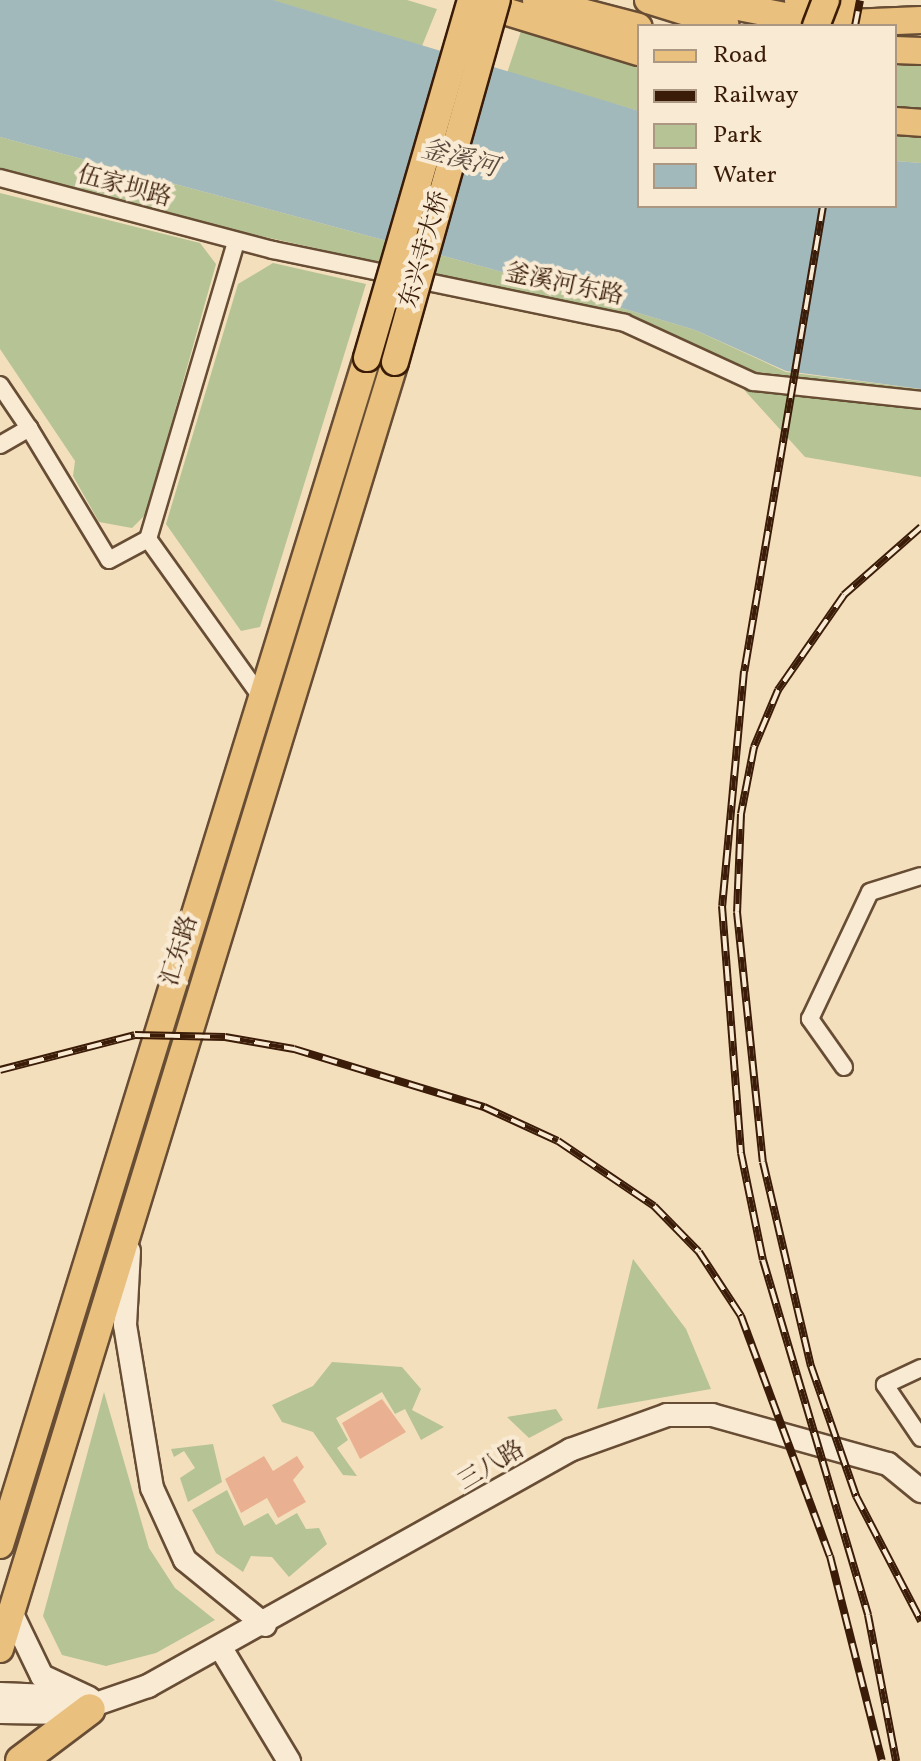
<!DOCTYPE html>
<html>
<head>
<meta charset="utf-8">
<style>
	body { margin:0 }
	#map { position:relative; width:921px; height:1761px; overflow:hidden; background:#f4dfbc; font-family:Vollkorn,"Noto Serif SC",serif }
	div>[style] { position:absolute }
	.green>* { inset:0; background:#b6c394 }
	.water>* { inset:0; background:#a2b9bc }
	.building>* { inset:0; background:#e9b191 }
	.roads { filter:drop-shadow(2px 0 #684d35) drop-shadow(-2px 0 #684d35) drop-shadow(0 2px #684d35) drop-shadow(0 -2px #684d35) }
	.street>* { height:16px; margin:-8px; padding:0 8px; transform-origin:8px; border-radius:8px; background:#f8ead3 }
	.secondary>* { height:22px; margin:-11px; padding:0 11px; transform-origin:11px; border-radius:11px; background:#f8ead3 }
	.primary>* { height:26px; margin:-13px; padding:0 13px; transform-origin:13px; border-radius:13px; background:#eac07e }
	.highway>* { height:30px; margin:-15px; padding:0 15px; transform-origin:15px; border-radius:15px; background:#eac07e }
	.rail>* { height:8px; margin-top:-4px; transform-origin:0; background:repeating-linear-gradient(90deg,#f8ead3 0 15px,#3a1c08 0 30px); box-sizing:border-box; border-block:2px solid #3a1c08 }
	.bridges { filter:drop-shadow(2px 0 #3a1c08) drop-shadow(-2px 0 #3a1c08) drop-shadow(0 2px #3a1c08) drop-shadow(0 -2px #3a1c08) }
	.primary-bridge>* { height:26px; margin:-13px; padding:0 13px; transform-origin:13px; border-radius:13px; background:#eac07e }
	span { translate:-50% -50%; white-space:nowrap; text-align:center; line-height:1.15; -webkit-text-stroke:8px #f8ead3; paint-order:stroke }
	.street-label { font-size:24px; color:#3a1c08 }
	.water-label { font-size:26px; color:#594b3e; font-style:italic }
	.legend { position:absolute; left:637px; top:24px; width:260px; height:184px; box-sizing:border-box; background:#f8ead3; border:2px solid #ac9882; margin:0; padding:10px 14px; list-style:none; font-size:24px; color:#3a1c08 }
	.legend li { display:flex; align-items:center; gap:16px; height:40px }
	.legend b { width:40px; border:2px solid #ac9882 }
</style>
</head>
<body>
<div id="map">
	<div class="green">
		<i style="clip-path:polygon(272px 0,407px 0,437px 9px,422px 46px)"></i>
		<i style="clip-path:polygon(523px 25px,639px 52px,639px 111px,507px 73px)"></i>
		<i style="clip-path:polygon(921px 63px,921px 163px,895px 161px,895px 66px)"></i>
		<i style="clip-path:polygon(0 137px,488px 268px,695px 330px,786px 372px,921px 389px,921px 477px,805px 457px,708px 350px,445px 277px,63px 192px,0 169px)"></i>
		<i style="clip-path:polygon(0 193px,200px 243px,216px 264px,146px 514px,132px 528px,99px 522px,73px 476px,75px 461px,0 349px)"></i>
		<i style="clip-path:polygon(273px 263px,366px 284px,260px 627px,241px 631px,166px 524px,238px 284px)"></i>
		<i style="clip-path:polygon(633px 1259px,686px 1329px,711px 1389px,597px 1409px)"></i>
		<i style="clip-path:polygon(332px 1362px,402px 1367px,421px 1389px,412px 1410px,444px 1427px,421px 1440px,405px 1409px,395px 1414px,382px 1392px,336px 1418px,348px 1440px,337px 1448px,357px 1476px,343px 1475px,313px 1432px,282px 1422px,272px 1405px,313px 1386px)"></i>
		<i style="clip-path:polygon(104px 1392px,149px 1548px,175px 1588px,215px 1620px,156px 1653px,106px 1666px,62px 1655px,43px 1616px)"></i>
		<i style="clip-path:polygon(556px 1409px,563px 1420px,529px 1438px,507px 1417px)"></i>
		<i style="clip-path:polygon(213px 1444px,222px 1482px,188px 1502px,180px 1478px,195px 1468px,184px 1451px,174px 1457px,171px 1449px)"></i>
		<i style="clip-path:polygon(227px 1490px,244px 1526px,268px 1513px,276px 1525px,297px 1513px,306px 1529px,319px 1528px,327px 1544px,289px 1577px,272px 1557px,251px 1556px,243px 1572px,216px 1553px,192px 1510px)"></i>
	</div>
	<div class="water">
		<i style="clip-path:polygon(0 0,273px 0,639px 111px,639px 206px,895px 206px,895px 161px,921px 163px,921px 389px,786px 371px,695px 330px,488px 268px,0 137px)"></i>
	</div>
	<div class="building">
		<i style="clip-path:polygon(382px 1399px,406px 1432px,360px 1459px,342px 1423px)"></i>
		<i style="clip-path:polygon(264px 1456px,273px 1471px,297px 1456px,304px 1467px,293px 1480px,306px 1502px,278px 1518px,267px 1498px,241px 1513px,225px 1479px)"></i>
	</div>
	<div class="roads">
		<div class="street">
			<i style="left:0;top:178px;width:282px;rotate:14.8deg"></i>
			<i style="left:273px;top:250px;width:359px;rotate:11.7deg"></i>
			<i style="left:625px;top:323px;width:141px;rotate:24.7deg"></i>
			<i style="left:753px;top:382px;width:169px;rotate:6.1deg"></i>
			<i style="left:236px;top:242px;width:310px;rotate:106.5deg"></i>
			<i style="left:148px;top:539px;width:199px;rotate:54.4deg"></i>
			<i style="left:0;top:385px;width:52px;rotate:56deg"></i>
			<i style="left:0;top:445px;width:34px;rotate:-30deg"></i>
			<i style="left:29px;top:428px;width:154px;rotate:58.8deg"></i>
			<i style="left:109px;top:560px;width:44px;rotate:-28.3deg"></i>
			<i style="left:844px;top:1067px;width:59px;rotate:-125.3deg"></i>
			<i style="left:810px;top:1019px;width:140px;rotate:-64.7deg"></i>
			<i style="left:870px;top:892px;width:53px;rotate:-17.4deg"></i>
			<i style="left:921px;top:1368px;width:40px;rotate:155deg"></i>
			<i style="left:885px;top:1385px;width:64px;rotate:55.8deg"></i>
		</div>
		<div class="secondary">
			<i style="left:129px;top:1251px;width:74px;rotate:93.1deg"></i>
			<i style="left:125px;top:1325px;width:165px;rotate:80.6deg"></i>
			<i style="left:152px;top:1488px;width:79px;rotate:65.4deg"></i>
			<i style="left:185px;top:1560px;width:103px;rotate:39.1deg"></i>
			<i style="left:11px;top:1612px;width:71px;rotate:64.2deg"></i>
			<i style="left:42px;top:1676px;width:52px;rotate:25.1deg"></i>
			<i style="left:222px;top:1650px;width:130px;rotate:58.9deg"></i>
			<i style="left:0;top:1694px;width:76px;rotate:2.3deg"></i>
			<i style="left:0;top:1712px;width:70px;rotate:0.8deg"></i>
			<i style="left:70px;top:1713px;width:83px;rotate:-19.1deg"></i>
			<i style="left:148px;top:1686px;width:484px;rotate:-29.2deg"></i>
			<i style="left:570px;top:1450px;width:103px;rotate:-19.8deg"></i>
			<i style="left:667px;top:1415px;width:45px"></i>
			<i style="left:712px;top:1415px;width:183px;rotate:15.6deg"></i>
			<i style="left:888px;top:1464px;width:43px;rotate:39.3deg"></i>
		</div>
		<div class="primary">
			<i style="left:536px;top:0;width:106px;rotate:14.7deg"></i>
			<i style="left:648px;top:0;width:81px;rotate:17.3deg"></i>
			<i style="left:703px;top:0;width:124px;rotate:11.1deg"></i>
			<i style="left:825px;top:24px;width:96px;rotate:-2.4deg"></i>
			<i style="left:798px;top:0;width:48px;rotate:8.5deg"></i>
			<i style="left:475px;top:2px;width:171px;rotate:17deg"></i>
			<i style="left:895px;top:50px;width:26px;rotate:2deg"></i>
			<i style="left:895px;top:121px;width:26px;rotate:4deg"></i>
			<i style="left:0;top:1545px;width:1242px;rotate:-72.82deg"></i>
			<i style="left:0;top:1649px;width:1346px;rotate:-72.94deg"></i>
		</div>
		<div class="highway">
			<i style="left:21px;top:1761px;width:86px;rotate:-37deg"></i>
		</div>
	</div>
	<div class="rail">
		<i style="left:855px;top:26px;width:26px;rotate:-79deg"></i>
		<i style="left:823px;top:206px;width:472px;rotate:99.6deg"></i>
		<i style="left:744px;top:671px;width:236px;rotate:95.3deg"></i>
		<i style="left:722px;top:906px;width:248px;rotate:85.6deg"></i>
		<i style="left:741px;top:1153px;width:109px;rotate:78.4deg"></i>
		<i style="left:763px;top:1260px;width:370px;rotate:73.5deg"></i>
		<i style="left:868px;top:1615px;width:149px;rotate:79.1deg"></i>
		<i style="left:921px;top:527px;width:103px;rotate:138.6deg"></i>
		<i style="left:844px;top:595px;width:116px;rotate:124.8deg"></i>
		<i style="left:778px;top:690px;width:62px;rotate:112.8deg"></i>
		<i style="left:754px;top:747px;width:68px;rotate:101deg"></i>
		<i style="left:741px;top:814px;width:98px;rotate:92.3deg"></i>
		<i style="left:737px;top:912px;width:251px;rotate:84.1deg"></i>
		<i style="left:763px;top:1162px;width:210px;rotate:76.8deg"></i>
		<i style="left:811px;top:1366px;width:138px;rotate:70.9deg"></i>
		<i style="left:856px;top:1496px;width:141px;rotate:62.5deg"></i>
		<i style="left:0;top:1070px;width:139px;rotate:-14.5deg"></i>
		<i style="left:135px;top:1035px;width:90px;rotate:1.3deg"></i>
		<i style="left:225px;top:1037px;width:70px;rotate:9.9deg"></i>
		<i style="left:294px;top:1049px;width:199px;rotate:17deg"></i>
		<i style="left:484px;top:1107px;width:81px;rotate:24.7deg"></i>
		<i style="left:558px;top:1141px;width:116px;rotate:34.1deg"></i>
		<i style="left:654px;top:1206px;width:64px;rotate:45.6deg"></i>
		<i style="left:699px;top:1252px;width:77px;rotate:56.7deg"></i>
		<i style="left:741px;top:1316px;width:256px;rotate:69.7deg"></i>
		<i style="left:830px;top:1556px;width:211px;rotate:75.8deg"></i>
	</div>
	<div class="bridges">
		<div class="primary-bridge">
			<i style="left:816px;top:26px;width:28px;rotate:-69deg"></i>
			<i style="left:367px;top:358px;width:373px;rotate:-73.8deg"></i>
			<i style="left:395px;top:362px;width:376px;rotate:-74.3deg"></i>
		</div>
	</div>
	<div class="street-label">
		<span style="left:124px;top:188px;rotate:15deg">伍家坝路</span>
		<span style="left:426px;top:250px;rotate:-74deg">东兴寺大桥</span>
		<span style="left:564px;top:286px;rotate:12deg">釜溪河东路</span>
		<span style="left:181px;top:951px;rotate:-73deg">汇东路</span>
		<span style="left:492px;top:1467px;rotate:-31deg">三八路</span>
	</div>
	<div class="water-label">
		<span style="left:459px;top:160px;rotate:15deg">釜溪河</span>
	</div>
	<ul class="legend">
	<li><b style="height:10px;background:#eac07e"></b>Road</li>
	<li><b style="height:10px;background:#3a1c08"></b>Railway</li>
	<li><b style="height:22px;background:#b6c394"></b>Park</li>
	<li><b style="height:22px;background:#a2b9bc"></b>Water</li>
	</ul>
</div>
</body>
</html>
